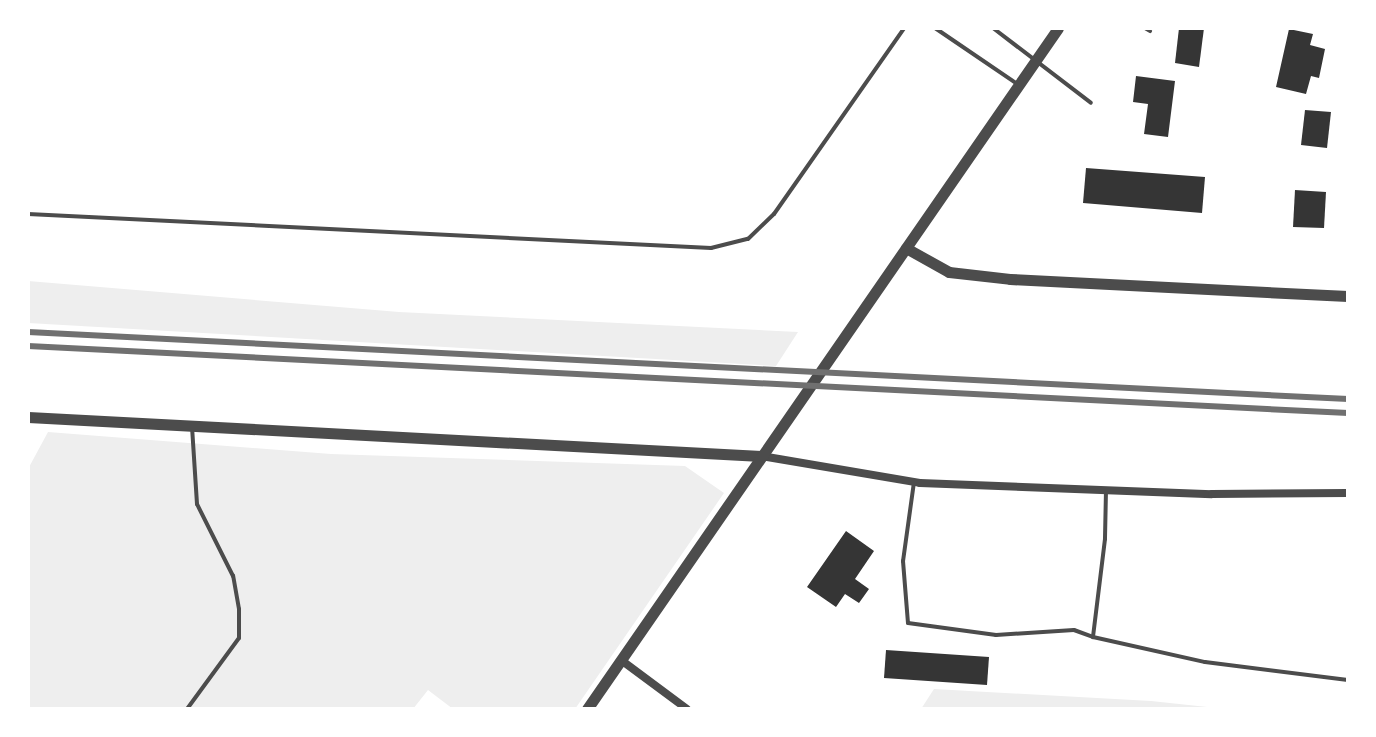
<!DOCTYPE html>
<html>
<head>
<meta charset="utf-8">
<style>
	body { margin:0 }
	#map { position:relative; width:1376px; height:737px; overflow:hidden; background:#fff; font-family:"Alegreya Sans",sans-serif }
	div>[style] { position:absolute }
	.green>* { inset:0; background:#eee }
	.building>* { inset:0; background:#353535 }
	.service>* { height:4px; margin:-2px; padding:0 2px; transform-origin:2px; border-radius:2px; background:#4c4c4c }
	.minor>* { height:8px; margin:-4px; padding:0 4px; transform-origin:4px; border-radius:4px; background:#4c4c4c }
	.tertiary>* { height:11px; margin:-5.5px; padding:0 5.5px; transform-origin:5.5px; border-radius:5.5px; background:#4c4c4c }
	.rail>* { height:6px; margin:-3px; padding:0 3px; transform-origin:3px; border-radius:3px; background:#707070 }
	span { translate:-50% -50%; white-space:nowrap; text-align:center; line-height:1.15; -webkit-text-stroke:7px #fff; paint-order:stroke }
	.frame { position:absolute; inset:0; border:30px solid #fff; pointer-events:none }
</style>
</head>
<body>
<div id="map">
	<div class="green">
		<i style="clip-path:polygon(28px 281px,399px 312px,798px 332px,776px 366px,28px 323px)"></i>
		<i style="clip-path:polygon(48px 432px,331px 454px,685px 466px,724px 493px,575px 709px,453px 709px,428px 690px,413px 709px,28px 709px,28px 469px)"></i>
		<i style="clip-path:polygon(934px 689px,1151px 701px,1226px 709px,921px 709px)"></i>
	</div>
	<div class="building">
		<i style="clip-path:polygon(1179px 28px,1204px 28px,1199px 67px,1175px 63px)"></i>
		<i style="clip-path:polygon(1289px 29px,1313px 34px,1310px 45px,1325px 49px,1319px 78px,1311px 76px,1306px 94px,1276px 87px)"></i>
		<i style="clip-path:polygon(1136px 76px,1175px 81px,1168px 137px,1144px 134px,1148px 104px,1133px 102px)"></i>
		<i style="clip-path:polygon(1305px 110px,1331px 112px,1327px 148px,1301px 145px)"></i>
		<i style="clip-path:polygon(1086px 168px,1205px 177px,1202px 213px,1083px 203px)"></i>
		<i style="clip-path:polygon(1295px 190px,1326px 192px,1324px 228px,1293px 227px)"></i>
		<i style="clip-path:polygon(846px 531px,874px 551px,855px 579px,869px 589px,859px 603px,845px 594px,836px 607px,807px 587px)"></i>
		<i style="clip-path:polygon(886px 650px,989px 657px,987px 685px,884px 678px)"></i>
	</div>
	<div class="service">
		<i style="left:935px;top:28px;width:98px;rotate:34.2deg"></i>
		<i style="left:993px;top:28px;width:123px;rotate:37.4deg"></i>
		<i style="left:1145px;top:28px;width:6px;rotate:31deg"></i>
		<i style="left:28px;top:214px;width:684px;rotate:2.85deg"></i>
		<i style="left:711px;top:248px;width:38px;rotate:-14deg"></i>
		<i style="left:748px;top:239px;width:36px;rotate:-44deg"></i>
		<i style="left:774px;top:214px;width:227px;rotate:-55deg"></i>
		<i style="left:914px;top:482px;width:80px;rotate:97.9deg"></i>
		<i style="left:903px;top:561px;width:62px;rotate:85.4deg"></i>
		<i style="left:908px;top:623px;width:89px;rotate:7.8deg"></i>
		<i style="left:996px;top:635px;width:78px;rotate:-3.7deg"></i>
		<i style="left:1074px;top:630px;width:20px;rotate:20deg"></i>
		<i style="left:1106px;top:490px;width:49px;rotate:91.2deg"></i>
		<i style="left:1105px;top:539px;width:99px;rotate:97deg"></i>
		<i style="left:1093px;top:637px;width:115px;rotate:12.6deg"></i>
		<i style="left:1205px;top:662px;width:144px;rotate:7.2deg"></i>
		<i style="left:187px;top:709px;width:88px;rotate:-53.8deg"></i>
		<i style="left:239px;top:638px;width:29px;rotate:-90deg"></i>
		<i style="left:239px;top:609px;width:34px;rotate:-100deg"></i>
		<i style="left:233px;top:576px;width:80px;rotate:-116.6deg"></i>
		<i style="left:197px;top:504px;width:77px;rotate:-93.7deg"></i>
	</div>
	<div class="minor">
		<i style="left:761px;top:456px;width:161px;rotate:9.6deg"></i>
		<i style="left:920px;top:483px;width:292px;rotate:2.2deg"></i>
		<i style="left:1212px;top:494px;width:136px;rotate:-0.4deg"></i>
		<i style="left:621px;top:660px;width:82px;rotate:36.6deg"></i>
	</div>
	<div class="tertiary">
		<i style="left:906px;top:248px;width:49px;rotate:29.2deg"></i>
		<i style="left:949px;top:272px;width:61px;rotate:6.5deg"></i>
		<i style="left:1010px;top:279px;width:338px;rotate:2.9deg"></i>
		<i style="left:28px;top:417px;width:734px;rotate:3.05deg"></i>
		<i style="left:587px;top:709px;width:828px;rotate:-55.33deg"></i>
	</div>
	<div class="rail">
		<i style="left:28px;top:332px;width:1322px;rotate:2.91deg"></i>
		<i style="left:28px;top:346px;width:1322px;rotate:2.91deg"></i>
	</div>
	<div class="frame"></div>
</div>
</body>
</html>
